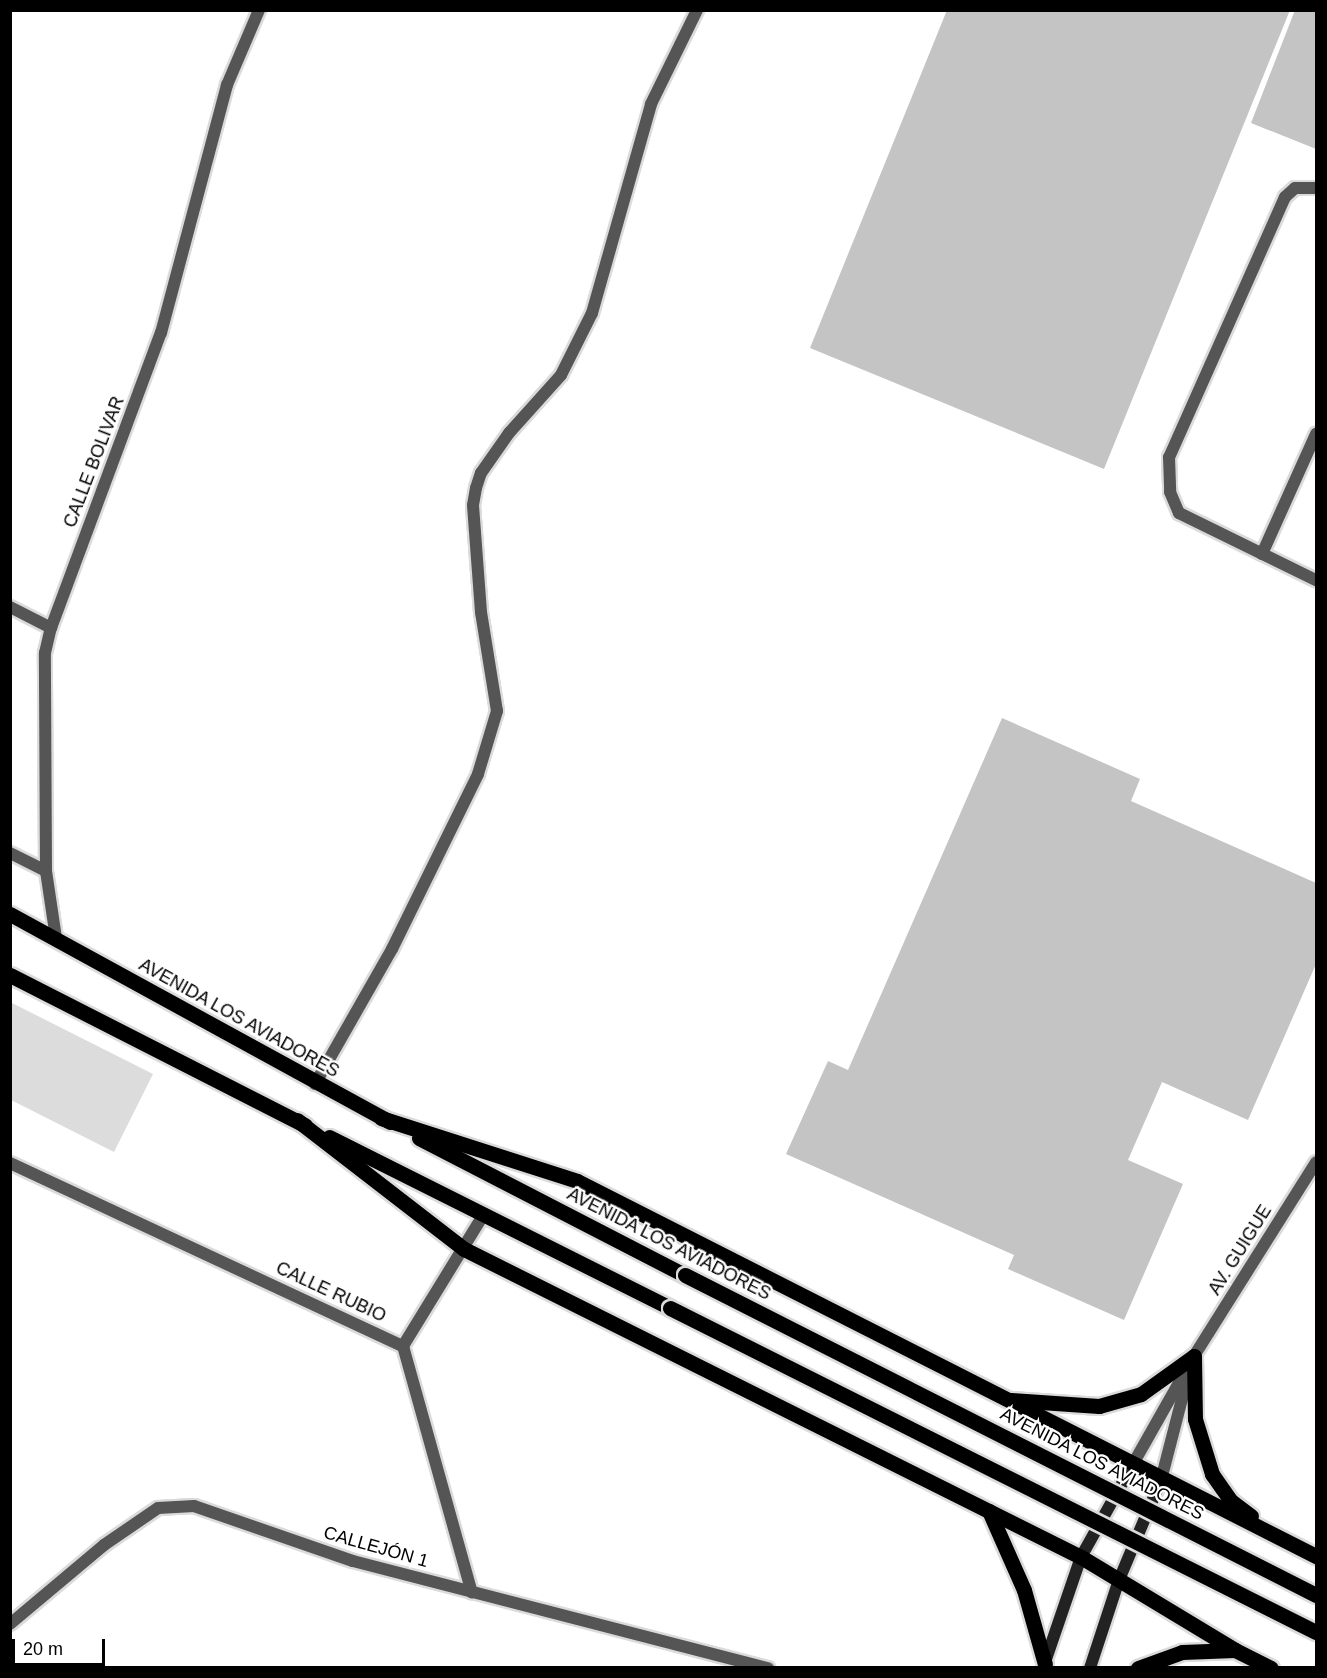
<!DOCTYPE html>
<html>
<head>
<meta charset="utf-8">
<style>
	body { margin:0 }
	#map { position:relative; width:1327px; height:1678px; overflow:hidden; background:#fff; font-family:Arial,sans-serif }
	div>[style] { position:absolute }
	.green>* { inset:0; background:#dcdcdc }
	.building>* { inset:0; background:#c4c4c4 }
	.roads { filter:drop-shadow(2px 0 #dbdbdb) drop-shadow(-2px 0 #dbdbdb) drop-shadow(0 2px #dbdbdb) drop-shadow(0 -2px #dbdbdb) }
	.service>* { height:12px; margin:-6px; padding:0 6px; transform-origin:6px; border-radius:6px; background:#555 }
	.minor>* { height:12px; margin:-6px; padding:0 6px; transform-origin:6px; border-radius:6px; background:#555 }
	.tertiary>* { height:12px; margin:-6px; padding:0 6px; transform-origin:6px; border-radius:6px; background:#555 }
	.secondary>* { height:12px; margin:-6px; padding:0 6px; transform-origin:6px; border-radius:6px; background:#222 }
	.primary>* { height:15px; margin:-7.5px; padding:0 7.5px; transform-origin:7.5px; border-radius:7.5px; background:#000 }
	.bridges { filter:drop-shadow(2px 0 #dbdbdb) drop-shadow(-2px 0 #dbdbdb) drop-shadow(0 2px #dbdbdb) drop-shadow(0 -2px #dbdbdb) }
	.primary-bridge>* { height:15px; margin:-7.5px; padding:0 7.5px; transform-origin:7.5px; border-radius:7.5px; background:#000 }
	span { translate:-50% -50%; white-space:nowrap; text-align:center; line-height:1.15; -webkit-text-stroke:4.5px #fff; paint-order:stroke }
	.street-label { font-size:18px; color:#000 }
	.frame { position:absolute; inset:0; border:12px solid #000; pointer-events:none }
	.scale { position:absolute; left:12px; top:1639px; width:93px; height:27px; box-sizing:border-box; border:3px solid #000; border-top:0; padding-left:8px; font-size:18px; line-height:21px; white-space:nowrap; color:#000; -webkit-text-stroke:4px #fff; paint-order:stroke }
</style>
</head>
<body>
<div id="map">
	<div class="green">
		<i style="clip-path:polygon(10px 1002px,153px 1074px,114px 1152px,11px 1100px)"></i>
	</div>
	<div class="building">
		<i style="clip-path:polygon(947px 10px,1290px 10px,1104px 469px,810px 348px)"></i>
		<i style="clip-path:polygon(1295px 10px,1316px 10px,1316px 149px,1251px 123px)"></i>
		<i style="clip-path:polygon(1002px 718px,1140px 779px,1131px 801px,1316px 883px,1316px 964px,1248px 1120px,1162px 1082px,1128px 1160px,1183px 1184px,1124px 1320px,1008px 1269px,1014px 1255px,786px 1154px,828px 1061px,848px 1070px)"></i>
	</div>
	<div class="roads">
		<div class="service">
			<i style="left:1316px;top:188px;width:21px;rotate:180deg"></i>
			<i style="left:1295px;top:188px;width:13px;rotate:138deg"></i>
			<i style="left:1285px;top:197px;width:285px;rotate:114deg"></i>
			<i style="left:1169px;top:457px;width:35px;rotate:88deg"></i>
			<i style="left:1170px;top:492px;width:23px;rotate:67deg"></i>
			<i style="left:1179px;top:513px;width:153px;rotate:26.1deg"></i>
			<i style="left:1262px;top:554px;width:132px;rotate:-65.8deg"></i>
		</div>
		<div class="minor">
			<i style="left:10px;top:607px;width:46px;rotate:27.1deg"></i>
			<i style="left:10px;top:853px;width:40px;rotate:26.6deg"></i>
			<i style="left:56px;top:938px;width:68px;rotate:-98.5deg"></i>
			<i style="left:46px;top:871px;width:218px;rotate:-90.3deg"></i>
			<i style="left:45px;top:653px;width:26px;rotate:-77deg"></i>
			<i style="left:51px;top:628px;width:315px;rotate:-69.6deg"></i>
			<i style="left:161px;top:333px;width:257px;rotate:-75.1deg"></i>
			<i style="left:227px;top:85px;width:82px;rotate:-66.9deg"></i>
			<i style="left:315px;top:1084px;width:155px;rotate:-60.3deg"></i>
			<i style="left:392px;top:949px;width:195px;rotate:-63.8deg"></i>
			<i style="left:478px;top:774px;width:66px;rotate:-73.2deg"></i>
			<i style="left:497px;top:711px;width:100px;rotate:-99.2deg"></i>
			<i style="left:481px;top:612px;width:107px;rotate:-94.3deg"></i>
			<i style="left:473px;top:505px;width:17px;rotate:-80deg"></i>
			<i style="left:476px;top:488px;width:16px;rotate:-72deg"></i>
			<i style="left:481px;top:473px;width:49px;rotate:-55deg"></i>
			<i style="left:509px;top:433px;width:78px;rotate:-48.1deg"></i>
			<i style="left:561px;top:375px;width:69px;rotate:-63.4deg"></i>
			<i style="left:592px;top:313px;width:217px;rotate:-74.2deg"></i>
			<i style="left:651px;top:104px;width:105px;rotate:-63.9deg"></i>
			<i style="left:10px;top:1163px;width:434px;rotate:25deg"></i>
			<i style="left:403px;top:1346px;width:256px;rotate:74.4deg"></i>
			<i style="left:403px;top:1346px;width:155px;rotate:-58.5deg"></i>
			<i style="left:10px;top:1624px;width:123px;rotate:-40deg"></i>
			<i style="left:104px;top:1545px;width:65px;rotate:-34.4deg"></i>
			<i style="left:158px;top:1508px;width:36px;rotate:-3deg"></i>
			<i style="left:194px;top:1506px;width:168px;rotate:19.1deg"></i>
			<i style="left:353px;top:1561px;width:429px;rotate:14.5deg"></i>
		</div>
		<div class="tertiary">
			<i style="left:1133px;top:1464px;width:124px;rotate:-60.5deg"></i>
			<i style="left:1194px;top:1356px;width:229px;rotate:-57.8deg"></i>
			<i style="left:1161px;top:1480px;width:112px;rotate:-75.5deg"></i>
		</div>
		<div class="secondary">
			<i style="left:1044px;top:1665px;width:114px;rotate:-71.1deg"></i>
			<i style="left:1081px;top:1557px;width:107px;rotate:-60.8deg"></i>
			<i style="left:1090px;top:1668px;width:93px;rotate:-71.8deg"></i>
			<i style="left:1119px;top:1580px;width:108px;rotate:-67.2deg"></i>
		</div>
		<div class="primary">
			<i style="left:10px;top:914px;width:433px;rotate:28.7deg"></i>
			<i style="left:10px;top:975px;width:331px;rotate:27deg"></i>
			<i style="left:381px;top:1118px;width:206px;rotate:17.8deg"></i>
			<i style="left:577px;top:1181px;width:829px;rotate:26.91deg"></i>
			<i style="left:297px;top:1120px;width:211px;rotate:37.7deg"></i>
			<i style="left:464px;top:1249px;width:690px;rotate:26.53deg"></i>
			<i style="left:1081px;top:1557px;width:180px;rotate:31.1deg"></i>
			<i style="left:1235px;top:1650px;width:40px;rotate:26.6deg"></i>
			<i style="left:329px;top:1137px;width:381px;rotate:26.6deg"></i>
			<i style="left:419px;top:1138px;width:299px;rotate:27.3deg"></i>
			<i style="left:1194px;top:1356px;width:63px;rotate:89.1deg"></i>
			<i style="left:1195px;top:1419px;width:58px;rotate:72.8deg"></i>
			<i style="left:1212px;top:1474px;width:33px;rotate:55deg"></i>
			<i style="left:1231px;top:1501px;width:25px;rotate:37deg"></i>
			<i style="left:1011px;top:1400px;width:88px;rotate:3.9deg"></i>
			<i style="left:1099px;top:1406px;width:44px;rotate:-15.9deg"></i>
			<i style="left:1141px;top:1394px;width:65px;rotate:-35.6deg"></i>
			<i style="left:989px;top:1511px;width:86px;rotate:66.1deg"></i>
			<i style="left:1024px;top:1590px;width:77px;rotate:74.2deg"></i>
			<i style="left:1138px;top:1668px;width:47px;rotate:-20deg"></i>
			<i style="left:1182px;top:1652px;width:53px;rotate:-2.2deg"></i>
		</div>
	</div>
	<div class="bridges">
		<div class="primary-bridge">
			<i style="left:685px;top:1275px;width:708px;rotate:26.89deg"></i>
			<i style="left:670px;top:1308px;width:723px;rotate:26.64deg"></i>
		</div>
	</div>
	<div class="street-label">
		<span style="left:94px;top:462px;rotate:-69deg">CALLE BOLIVAR</span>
		<span style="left:239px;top:1018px;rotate:29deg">AVENIDA LOS AVIADORES</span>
		<span style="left:669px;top:1244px;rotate:27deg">AVENIDA LOS AVIADORES</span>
		<span style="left:1240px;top:1250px;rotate:-58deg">AV. GUIGUE</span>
		<span style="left:331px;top:1292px;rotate:25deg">CALLE RUBIO</span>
		<span style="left:1102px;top:1464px;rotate:27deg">AVENIDA LOS AVIADORES</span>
		<span style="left:376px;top:1547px;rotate:16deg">CALLEJÓN 1</span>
	</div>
	<div class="frame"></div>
	<div class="scale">20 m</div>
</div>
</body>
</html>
